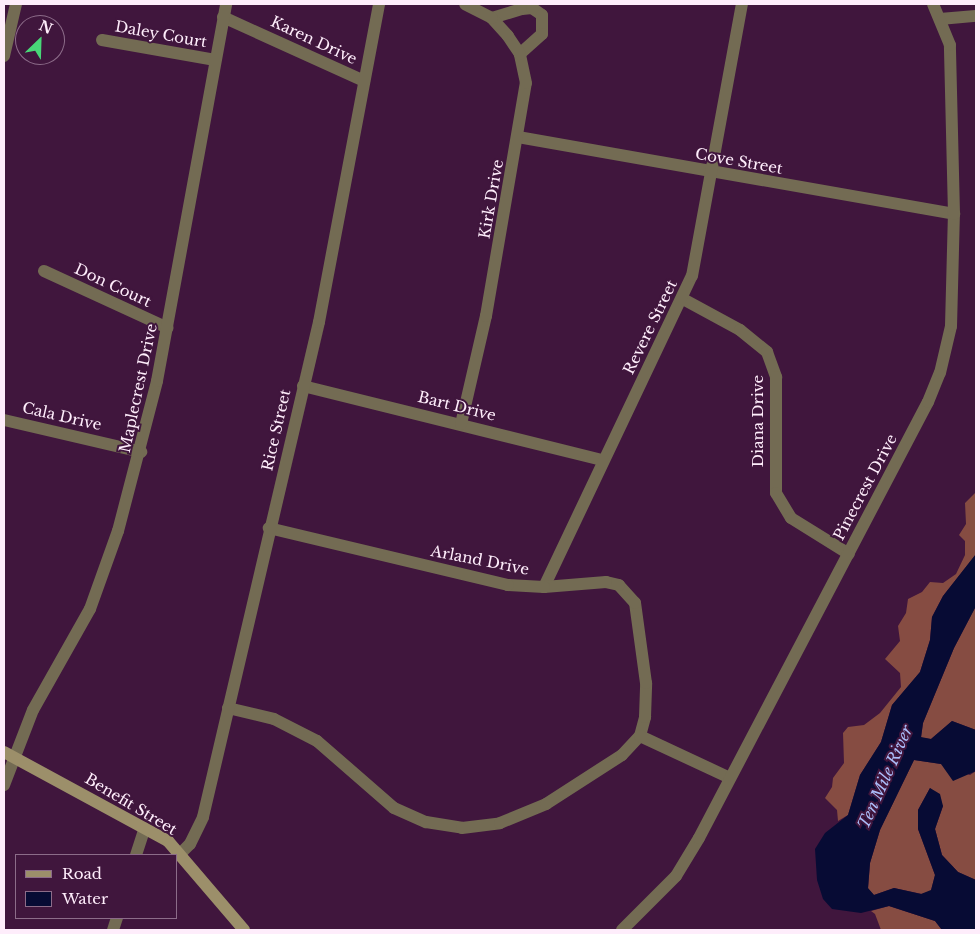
<!DOCTYPE html>
<html>
<head>
<meta charset="utf-8">
<style>
	body { margin:0 }
	#map { position:relative; width:980px; height:934px; overflow:hidden; background:#40163d; font-family:"Libre Baskerville",serif }
	div>[style] { position:absolute }
	.forest>* { inset:0; background:#864c42 }
	.water>* { inset:0; background:#070b34 }
	.street>* { height:12px; margin:-6px; padding:0 6px; transform-origin:6px; border-radius:6px; background:#736b53 }
	.secondary>* { height:12px; margin:-6px; padding:0 6px; transform-origin:6px; border-radius:6px; background:#9c8f6a }
	span { translate:-50% -50%; white-space:nowrap; text-align:center; line-height:1.15; -webkit-text-stroke:4px #40163d; paint-order:stroke }
	.street-label { font-size:15px; color:#feedfb }
	.water-label { font-size:16px; color:#abbefa; font-style:italic }
	.frame { position:absolute; inset:0; border:5px solid #feedfb; pointer-events:none }
	.legend { position:absolute; left:15px; top:854px; width:162px; height:65px; box-sizing:border-box; background:#40163d; border:1px solid #8c6c89; margin:0; padding:6px 9px; list-style:none; font-size:15px; color:#feedfb }
	.legend li { display:flex; align-items:center; gap:10px; height:25px }
	.legend b { width:25px; border:1px solid #8c6c89 }
	.north { position:absolute; left:15px; top:15px; width:50px; height:50px; box-sizing:border-box; background:#40163d; border:1px solid #8c6c89; border-radius:50%; rotate:24deg; font-size:14px; font-weight:700; line-height:20px; text-align:center; color:#feedfb }
	.north::after { content:''; display:block; margin:auto; width:18px; height:22px; background:#48d778; clip-path:polygon(50% 0,100% 100%,50% 72%,0 100%) }
</style>
</head>
<body>
<div id="map">
	<div class="forest">
		<i style="clip-path:polygon(976px 492px,976px 554px,943px 596px,932px 617px,930px 640px,920px 672px,892px 705px,881px 742px,860px 775px,848px 815px,838px 821px,837px 810px,825px 798px,832px 787px,833px 778px,844px 763px,843px 733px,848px 727px,864px 725px,880px 713px,901px 687px,900px 673px,885px 659px,900px 641px,898px 626px,906px 613px,908px 599px,922px 592px,930px 582px,943px 583px,956px 574px,965px 555px,965px 541px,959px 535px,966px 524px,965px 503px)"></i>
		<i style="clip-path:polygon(976px 606px,976px 730px,952px 721px,931px 739px,921px 738px,923px 723px,954px 648px)"></i>
		<i style="clip-path:polygon(914px 760px,941px 764px,970px 775px,976px 771px,976px 880px,958px 872px,942px 855px,935px 829px,943px 806px,930px 788px,918px 810px,918px 829px,935px 875px,931px 891px,922px 894px,894px 888px,874px 895px,868px 889px,870px 863px,880px 830px)"></i>
		<i style="clip-path:polygon(889px 906px,935px 921px,942px 930px,881px 930px,875px 914px,871px 911px)"></i>
	</div>
	<div class="water">
		<i style="clip-path:polygon(976px 554px,976px 606px,954px 648px,923px 723px,921px 737px,931px 739px,952px 721px,976px 730px,976px 771px,953px 781px,941px 764px,914px 760px,880px 830px,870px 863px,868px 888px,874px 895px,894px 888px,921px 894px,931px 890px,935px 875px,918px 829px,918px 810px,930px 788px,940px 794px,943px 806px,935px 829px,942px 855px,958px 872px,976px 880px,976px 930px,942px 930px,935px 921px,889px 906px,861px 913px,832px 909px,823px 899px,817px 880px,815px 849px,825px 833px,848px 815px,860px 775px,881px 742px,892px 705px,920px 672px,930px 640px,932px 617px,943px 596px)"></i>
	</div>
	<div class="street">
		<i style="left:223px;top:17px;width:155px;rotate:24.4deg"></i>
		<i style="left:492px;top:18px;width:31px;rotate:-17deg"></i>
		<i style="left:522px;top:9px;width:10px;rotate:-6deg"></i>
		<i style="left:532px;top:8px;width:12px;rotate:35deg"></i>
		<i style="left:542px;top:15px;width:19px;rotate:90deg"></i>
		<i style="left:542px;top:34px;width:30px;rotate:138deg"></i>
		<i style="left:940px;top:19px;width:36px;rotate:-5deg"></i>
		<i style="left:102px;top:40px;width:115px;rotate:10deg"></i>
		<i style="left:4px;top:56px;width:53px;rotate:-77deg"></i>
		<i style="left:518px;top:137px;width:443px;rotate:10deg"></i>
		<i style="left:44px;top:271px;width:136px;rotate:24.7deg"></i>
		<i style="left:683px;top:299px;width:65px;rotate:28.5deg"></i>
		<i style="left:740px;top:330px;width:35px;rotate:39deg"></i>
		<i style="left:767px;top:352px;width:27px;rotate:70deg"></i>
		<i style="left:776px;top:377px;width:116px;rotate:90deg"></i>
		<i style="left:776px;top:493px;width:29px;rotate:59deg"></i>
		<i style="left:791px;top:518px;width:68px;rotate:31.8deg"></i>
		<i style="left:303px;top:386px;width:309px;rotate:13.9deg"></i>
		<i style="left:4px;top:420px;width:141px;rotate:13.1deg"></i>
		<i style="left:461px;top:424px;width:111px;rotate:-77deg"></i>
		<i style="left:486px;top:316px;width:236px;rotate:-80.3deg"></i>
		<i style="left:526px;top:83px;width:30px;rotate:-102deg"></i>
		<i style="left:520px;top:54px;width:22px;rotate:-124deg"></i>
		<i style="left:508px;top:36px;width:24px;rotate:-132deg"></i>
		<i style="left:492px;top:18px;width:30px;rotate:-153deg"></i>
		<i style="left:544px;top:587px;width:344px;rotate:-64.6deg"></i>
		<i style="left:692px;top:276px;width:277px;rotate:-79.6deg"></i>
		<i style="left:228px;top:708px;width:47px;rotate:13.4deg"></i>
		<i style="left:274px;top:719px;width:48px;rotate:27.1deg"></i>
		<i style="left:317px;top:741px;width:102px;rotate:41deg"></i>
		<i style="left:394px;top:808px;width:35px;rotate:24deg"></i>
		<i style="left:426px;top:822px;width:36px;rotate:9deg"></i>
		<i style="left:462px;top:828px;width:38px;rotate:-7deg"></i>
		<i style="left:500px;top:823px;width:50px;rotate:-22.4deg"></i>
		<i style="left:546px;top:804px;width:90px;rotate:-32.8deg"></i>
		<i style="left:622px;top:755px;width:26px;rotate:-47deg"></i>
		<i style="left:640px;top:736px;width:20px;rotate:-75deg"></i>
		<i style="left:645px;top:717px;width:34px;rotate:-88deg"></i>
		<i style="left:646px;top:683px;width:81px;rotate:-97.8deg"></i>
		<i style="left:635px;top:603px;width:24px;rotate:-132deg"></i>
		<i style="left:619px;top:585px;width:13px;rotate:-167deg"></i>
		<i style="left:606px;top:582px;width:62px;rotate:175.4deg"></i>
		<i style="left:544px;top:587px;width:36px;rotate:-177deg"></i>
		<i style="left:508px;top:585px;width:246px;rotate:-166.6deg"></i>
		<i style="left:640px;top:736px;width:99px;rotate:25deg"></i>
		<i style="left:4px;top:785px;width:80px;rotate:-68.9deg"></i>
		<i style="left:33px;top:710px;width:116px;rotate:-60.6deg"></i>
		<i style="left:90px;top:609px;width:83px;rotate:-70.3deg"></i>
		<i style="left:118px;top:531px;width:155px;rotate:-75.4deg"></i>
		<i style="left:157px;top:381px;width:383px;rotate:-79.6deg"></i>
		<i style="left:180px;top:854px;width:14px;rotate:-45deg"></i>
		<i style="left:190px;top:844px;width:30px;rotate:-64deg"></i>
		<i style="left:203px;top:817px;width:508px;rotate:-76.81deg"></i>
		<i style="left:319px;top:322px;width:324px;rotate:-79.3deg"></i>
		<i style="left:136px;top:855px;width:28px;rotate:-72deg"></i>
		<i style="left:113px;top:930px;width:13px;rotate:-72deg"></i>
		<i style="left:622px;top:930px;width:76px;rotate:-45deg"></i>
		<i style="left:676px;top:876px;width:44px;rotate:-58.8deg"></i>
		<i style="left:699px;top:838px;width:492px;rotate:-62.3deg"></i>
		<i style="left:928px;top:402px;width:31px;rotate:-68deg"></i>
		<i style="left:940px;top:373px;width:48px;rotate:-76.8deg"></i>
		<i style="left:951px;top:326px;width:112px;rotate:-88.5deg"></i>
		<i style="left:954px;top:214px;width:169px;rotate:-91.4deg"></i>
		<i style="left:950px;top:45px;width:44px;rotate:-112.5deg"></i>
	</div>
	<div class="secondary">
		<i style="left:4px;top:752px;width:187px;rotate:28.5deg"></i>
		<i style="left:168px;top:841px;width:117px;rotate:49.5deg"></i>
	</div>
	<div class="street-label">
		<span style="left:161px;top:34px;rotate:10deg">Daley Court</span>
		<span style="left:314px;top:40px;rotate:25deg">Karen Drive</span>
		<span style="left:739px;top:161px;rotate:10deg">Cove Street</span>
		<span style="left:491px;top:199px;rotate:-80deg">Kirk Drive</span>
		<span style="left:113px;top:285px;rotate:25deg">Don Court</span>
		<span style="left:650px;top:327px;rotate:-64deg">Revere Street</span>
		<span style="left:138px;top:388px;rotate:-78deg">Maplecrest Drive</span>
		<span style="left:457px;top:406px;rotate:14deg">Bart Drive</span>
		<span style="left:62px;top:416px;rotate:13deg">Cala Drive</span>
		<span style="left:758px;top:421px;rotate:-90deg">Diana Drive</span>
		<span style="left:276px;top:430px;rotate:-77deg">Rice Street</span>
		<span style="left:865px;top:487px;rotate:-62deg">Pinecrest Drive</span>
		<span style="left:480px;top:560px;rotate:11deg">Arland Drive</span>
		<span style="left:131px;top:804px;rotate:31deg">Benefit Street</span>
	</div>
	<div class="water-label">
		<span style="left:885px;top:777px;rotate:-66deg">Ten Mile River</span>
	</div>
	<div class="frame"></div>
	<ul class="legend">
	<li><b style="height:6px;background:#9c8f6a"></b>Road</li>
	<li><b style="height:14px;background:#070b34"></b>Water</li>
	</ul>
	<div class="north">N</div>
</div>
</body>
</html>
